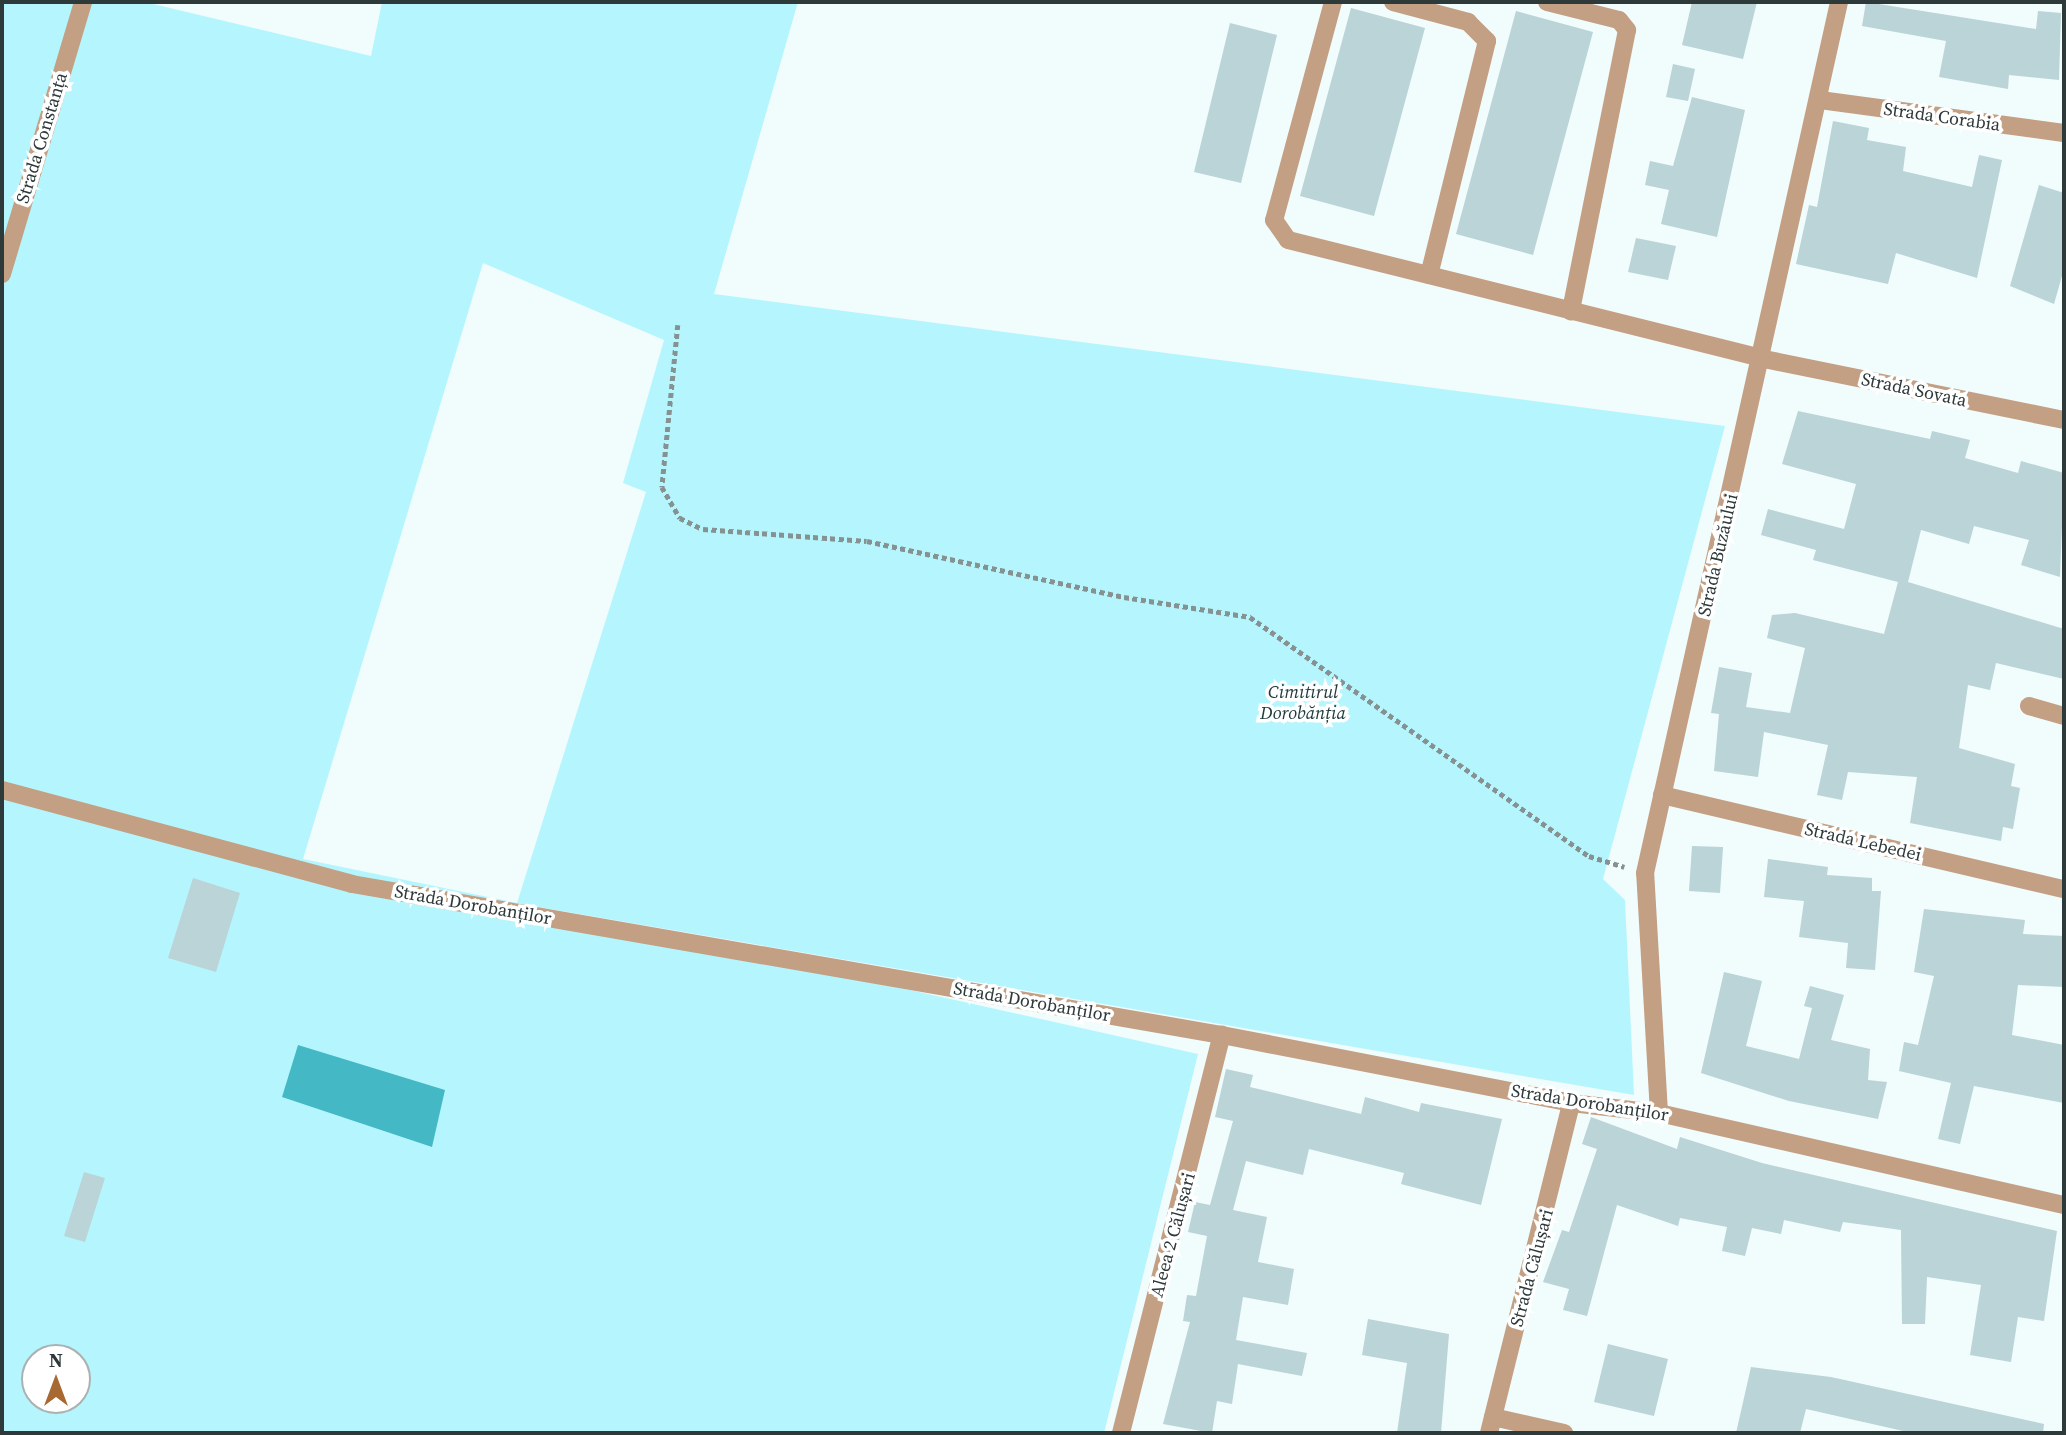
<!DOCTYPE html>
<html>
<head>
<meta charset="utf-8">
<style>
	body { margin:0 }
	#map { position:relative; width:2066px; height:1435px; overflow:hidden; background:#f1fcfd; font-family:"Source Serif 4",serif }
	div>[style] { position:absolute }
	.green>* { inset:0; background:#b5f6fe }
	.water>* { inset:0; background:#44b8c4 }
	.building>* { inset:0; background:#bad4d7 }
	.path>* { height:4.5px; margin-top:-2.25px; transform-origin:0; background:repeating-linear-gradient(90deg,#869192 0 5px,transparent 0 8.5px) }
	.service>* { height:18px; margin:-9px; padding:0 9px; transform-origin:9px; border-radius:9px; background:#c39f83 }
	.minor>* { height:18px; margin:-9px; padding:0 9px; transform-origin:9px; border-radius:9px; background:#c39f83 }
	span { translate:-50% -50%; white-space:nowrap; text-align:center; line-height:1.15; -webkit-text-stroke:7px #fff; paint-order:stroke }
	.street-label { font-size:18px; color:#2e393a }
	.park-label { font-size:18px; color:#213b3d; font-style:italic }
	.frame { position:absolute; inset:0; border:4px solid #2e393a; pointer-events:none }
	.north { position:absolute; left:21px; top:1344px; width:70px; height:70px; box-sizing:border-box; background:#fff; border:2px solid #abb0b0; border-radius:50%; rotate:0deg; font-size:19px; font-weight:700; line-height:28px; text-align:center; color:#2e393a }
	.north::after { content:''; display:block; margin:auto; width:24px; height:32px; background:#a86831; clip-path:polygon(50% 0,100% 100%,50% 72%,0 100%) }
</style>
</head>
<body>
<div id="map">
	<div class="green">
		<i style="clip-path:polygon(evenodd,2px 2px,145px 2px,371px 56px,382px 2px,798px 2px,714px 294px,1725px 426px,1603px 879px,1625px 900px,1634px 1095px,538px 907px,1198px 1054px,1104px 1433px,2px 1433px,2px 2px,483px 263px,664px 340px,623px 483px,646px 492px,517px 903px,303px 859px,483px 263px,2px 2px,35px 1358px,77px 1358px,77px 1400px,35px 1400px,35px 1358px)"></i>
	</div>
	<div class="water">
		<i style="clip-path:polygon(298px 1045px,445px 1090px,432px 1147px,282px 1097px)"></i>
	</div>
	<div class="building">
		<i style="clip-path:polygon(1692px 2px,1757px 2px,1743px 59px,1682px 45px)"></i>
		<i style="clip-path:polygon(1866px 2px,2036px 29px,2038px 11px,2061px 13px,2059px 80px,2009px 75px,2008px 89px,1939px 77px,1946px 41px,1862px 26px)"></i>
		<i style="clip-path:polygon(1351px 8px,1425px 28px,1374px 216px,1300px 196px)"></i>
		<i style="clip-path:polygon(1516px 11px,1593px 32px,1533px 255px,1456px 234px)"></i>
		<i style="clip-path:polygon(1230px 23px,1277px 35px,1241px 183px,1194px 172px)"></i>
		<i style="clip-path:polygon(1673px 64px,1695px 69px,1688px 101px,1666px 97px)"></i>
		<i style="clip-path:polygon(1692px 97px,1745px 110px,1717px 237px,1661px 224px,1669px 190px,1645px 185px,1650px 161px,1673px 166px)"></i>
		<i style="clip-path:polygon(1833px 121px,1869px 128px,1867px 140px,1906px 147px,1903px 171px,1972px 187px,1979px 155px,2002px 160px,1977px 278px,1896px 253px,1888px 284px,1796px 264px,1809px 205px,1817px 207px)"></i>
		<i style="clip-path:polygon(2039px 185px,2064px 193px,2064px 269px,2054px 304px,2010px 286px)"></i>
		<i style="clip-path:polygon(1636px 238px,1676px 246px,1668px 280px,1628px 272px)"></i>
		<i style="clip-path:polygon(1798px 411px,1930px 439px,1932px 431px,1970px 440px,1965px 458px,2018px 473px,2021px 461px,2064px 473px,2060px 577px,2021px 565px,2029px 540px,1974px 526px,1969px 544px,1921px 530px,1908px 582px,2064px 629px,2064px 679px,1996px 663px,1990px 690px,1968px 685px,1959px 748px,2015px 764px,2011px 786px,2020px 788px,2013px 829px,2003px 827px,2001px 841px,1910px 823px,1917px 777px,1848px 772px,1842px 800px,1817px 795px,1828px 745px,1764px 732px,1758px 777px,1714px 771px,1719px 714px,1711px 713px,1719px 667px,1752px 673px,1746px 707px,1790px 713px,1805px 648px,1767px 638px,1772px 615px,1795px 613px,1884px 634px,1898px 582px,1813px 560px,1816px 550px,1761px 535px,1768px 509px,1844px 529px,1856px 484px,1782px 464px)"></i>
		<i style="clip-path:polygon(1692px 846px,1723px 847px,1720px 893px,1689px 891px)"></i>
		<i style="clip-path:polygon(1768px 859px,1828px 867px,1827px 875px,1872px 878px,1872px 891px,1881px 891px,1875px 970px,1846px 968px,1848px 943px,1799px 937px,1804px 901px,1764px 897px)"></i>
		<i style="clip-path:polygon(193px 878px,240px 893px,216px 972px,168px 958px)"></i>
		<i style="clip-path:polygon(1924px 909px,2025px 920px,2023px 934px,2064px 936px,2064px 987px,2018px 985px,2012px 1035px,2064px 1045px,2064px 1103px,1974px 1086px,1960px 1144px,1938px 1139px,1951px 1083px,1899px 1071px,1904px 1042px,1918px 1045px,1934px 976px,1914px 972px)"></i>
		<i style="clip-path:polygon(1724px 972px,1762px 981px,1746px 1046px,1799px 1059px,1812px 1008px,1804px 1006px,1810px 986px,1844px 995px,1831px 1040px,1870px 1049px,1868px 1080px,1887px 1082px,1878px 1119px,1789px 1101px,1701px 1073px)"></i>
		<i style="clip-path:polygon(1226px 1069px,1253px 1075px,1250px 1087px,1361px 1114px,1365px 1097px,1419px 1112px,1421px 1103px,1502px 1119px,1481px 1205px,1401px 1184px,1404px 1173px,1309px 1149px,1303px 1175px,1246px 1161px,1233px 1210px,1267px 1217px,1258px 1262px,1294px 1269px,1288px 1305px,1243px 1297px,1236px 1340px,1307px 1353px,1302px 1376px,1238px 1364px,1232px 1404px,1217px 1401px,1212px 1433px,1163px 1424px,1190px 1322px,1183px 1321px,1187px 1295px,1196px 1296px,1207px 1236px,1188px 1232px,1195px 1202px,1210px 1205px,1233px 1121px,1215px 1117px)"></i>
		<i style="clip-path:polygon(1591px 1117px,1677px 1149px,1680px 1137px,1762px 1163px,2057px 1231px,2044px 1321px,2018px 1317px,2011px 1362px,1970px 1355px,1981px 1285px,1927px 1277px,1925px 1324px,1902px 1324px,1901px 1230px,1843px 1222px,1840px 1232px,1784px 1220px,1781px 1234px,1752px 1228px,1745px 1256px,1722px 1251px,1727px 1227px,1680px 1218px,1678px 1226px,1617px 1205px,1587px 1316px,1563px 1310px,1569px 1289px,1543px 1282px,1562px 1230px,1569px 1232px,1597px 1149px,1582px 1144px)"></i>
		<i style="clip-path:polygon(84px 1172px,105px 1178px,85px 1242px,64px 1236px)"></i>
		<i style="clip-path:polygon(1368px 1319px,1449px 1334px,1441px 1433px,1397px 1433px,1407px 1363px,1362px 1355px)"></i>
		<i style="clip-path:polygon(1608px 1344px,1668px 1359px,1654px 1416px,1594px 1402px)"></i>
		<i style="clip-path:polygon(1751px 1367px,1831px 1377px,2044px 1424px,2043px 1433px,1912px 1433px,1806px 1409px,1800px 1433px,1736px 1433px)"></i>
	</div>
	<div class="path">
		<i style="left:678px;top:325px;width:163px;rotate:95.6deg"></i>
		<i style="left:662px;top:487px;width:36px;rotate:60deg"></i>
		<i style="left:680px;top:518px;width:25px;rotate:26deg"></i>
		<i style="left:703px;top:529px;width:164px;rotate:4.2deg"></i>
		<i style="left:867px;top:541px;width:263px;rotate:12.3deg"></i>
		<i style="left:1124px;top:597px;width:128px;rotate:9deg"></i>
		<i style="left:1250px;top:617px;width:415px;rotate:35.2deg"></i>
		<i style="left:1589px;top:856px;width:37px;rotate:17deg"></i>
	</div>
	<div class="service">
		<i style="left:1333px;top:2px;width:226px;rotate:105.1deg"></i>
		<i style="left:1274px;top:220px;width:24px;rotate:55deg"></i>
		<i style="left:1288px;top:240px;width:491px;rotate:14deg"></i>
		<i style="left:1393px;top:2px;width:78px;rotate:14.9deg"></i>
		<i style="left:1468px;top:22px;width:27px;rotate:45deg"></i>
		<i style="left:1487px;top:41px;width:241px;rotate:103.9deg"></i>
		<i style="left:1547px;top:2px;width:74px;rotate:14deg"></i>
		<i style="left:1619px;top:20px;width:13px;rotate:51deg"></i>
		<i style="left:1627px;top:30px;width:287px;rotate:101.3deg"></i>
	</div>
	<div class="minor">
		<i style="left:1820px;top:100px;width:246px;rotate:7.7deg"></i>
		<i style="left:2px;top:274px;width:284px;rotate:-73.4deg"></i>
		<i style="left:1764px;top:359px;width:306px;rotate:11.5deg"></i>
		<i style="left:2029px;top:706px;width:36px;rotate:16deg"></i>
		<i style="left:2px;top:790px;width:362px;rotate:15deg"></i>
		<i style="left:352px;top:884px;width:883px;rotate:9.85deg"></i>
		<i style="left:1222px;top:1035px;width:356px;rotate:11deg"></i>
		<i style="left:1571px;top:1103px;width:89px;rotate:6.5deg"></i>
		<i style="left:1659px;top:1113px;width:415px;rotate:12.8deg"></i>
		<i style="left:1662px;top:795px;width:413px;rotate:13.2deg"></i>
		<i style="left:1659px;top:1113px;width:240px;rotate:-93.3deg"></i>
		<i style="left:1645px;top:873px;width:892px;rotate:-77.44deg"></i>
		<i style="left:1493px;top:1417px;width:73px;rotate:12.7deg"></i>
		<i style="left:1121px;top:1433px;width:411px;rotate:-75.8deg"></i>
		<i style="left:1489px;top:1433px;width:340px;rotate:-76deg"></i>
	</div>
	<div class="street-label">
		<span style="left:1942px;top:117px;rotate:8deg">Strada Corabia</span>
		<span style="left:42px;top:138px;rotate:-73deg">Strada Constanța</span>
		<span style="left:1914px;top:390px;rotate:12deg">Strada Sovata</span>
		<span style="left:1718px;top:555px;rotate:-77deg">Strada Buzăului</span>
		<span style="left:1863px;top:842px;rotate:13deg">Strada Lebedei</span>
		<span style="left:473px;top:905px;rotate:10deg">Strada Dorobanților</span>
		<span style="left:1032px;top:1002px;rotate:10deg">Strada Dorobanților</span>
		<span style="left:1590px;top:1103px;rotate:9deg">Strada Dorobanților</span>
		<span style="left:1173px;top:1235px;rotate:-75deg">Aleea 2 Călușari</span>
		<span style="left:1532px;top:1268px;rotate:-75deg">Strada Călușari</span>
	</div>
	<div class="park-label">
		<span style="left:1303px;top:703px">Cimitirul<br>Dorobănția</span>
	</div>
	<div class="frame"></div>
	<div class="north">N</div>
</div>
</body>
</html>
